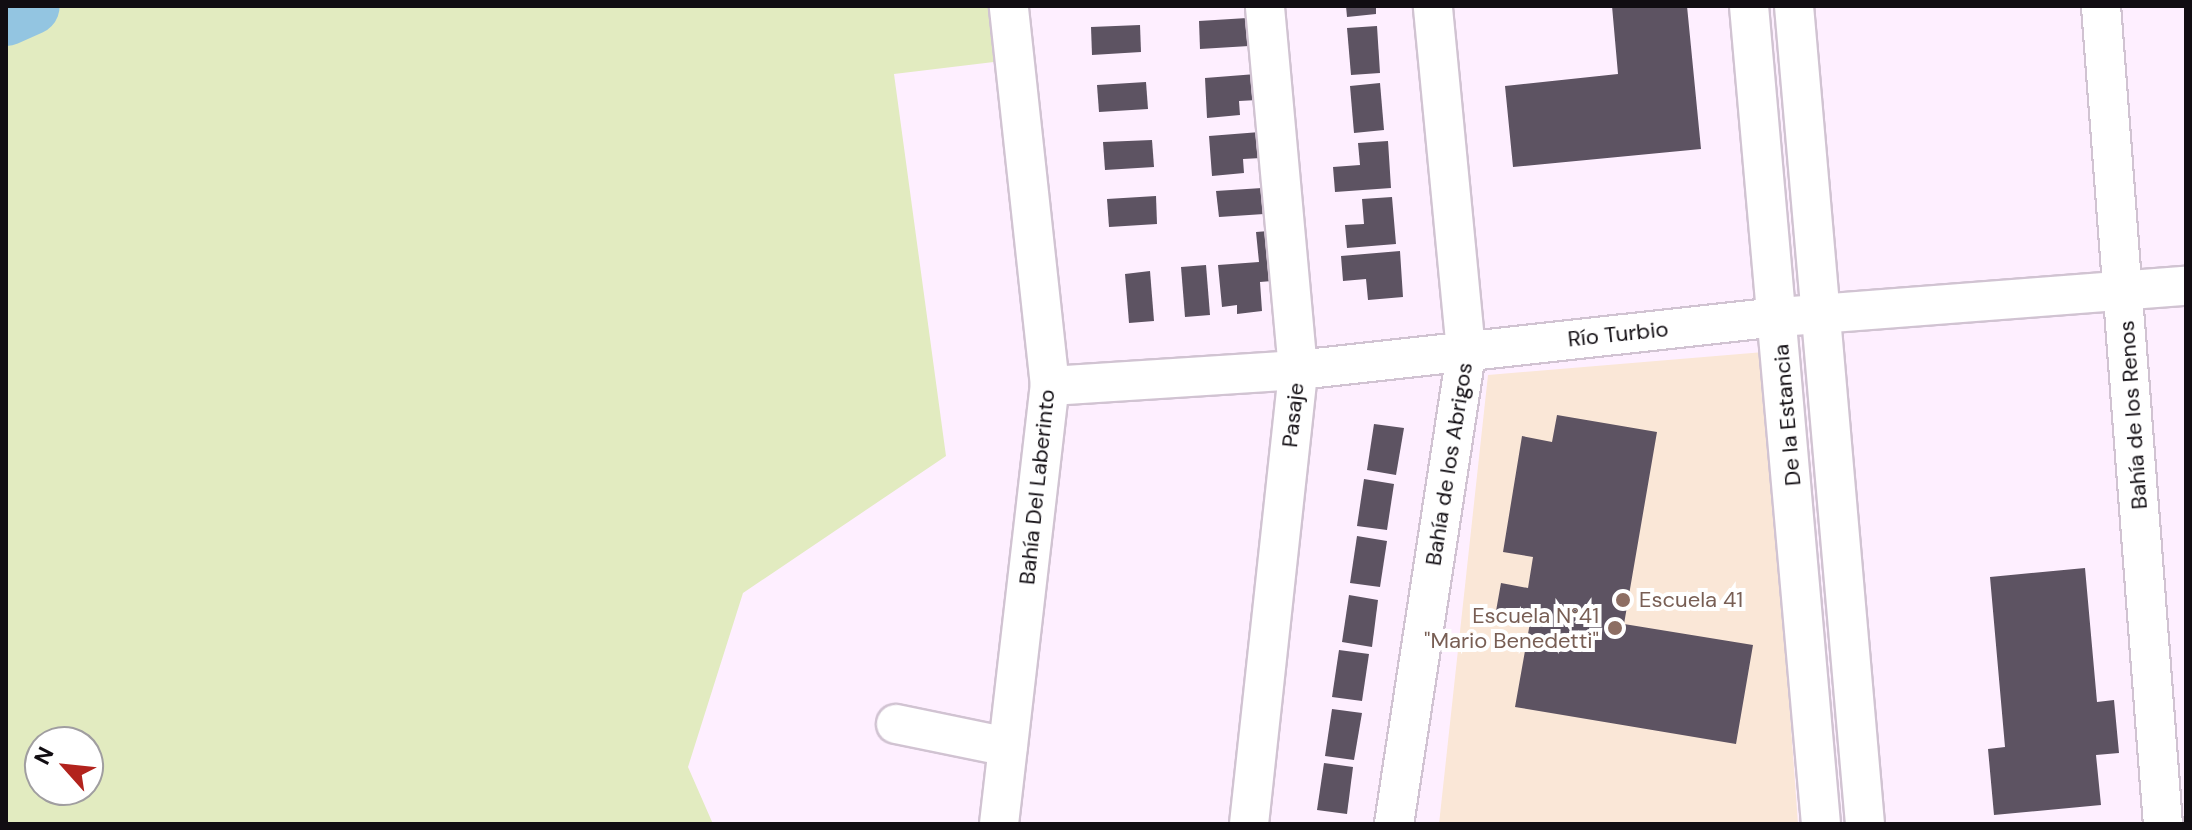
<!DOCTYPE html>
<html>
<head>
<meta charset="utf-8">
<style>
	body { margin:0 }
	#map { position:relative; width:2192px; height:830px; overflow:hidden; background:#feefff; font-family:"DM Sans",sans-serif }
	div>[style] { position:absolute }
	.education>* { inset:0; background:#fae7d7 }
	.green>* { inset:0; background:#e2ebc0 }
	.river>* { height:58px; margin:-29px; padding:0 29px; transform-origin:29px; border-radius:29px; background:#93c5e1 }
	.building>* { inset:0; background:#5d5362 }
	.roads { filter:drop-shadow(2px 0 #d1c3d2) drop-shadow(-2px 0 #d1c3d2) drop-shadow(0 2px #d1c3d2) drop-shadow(0 -2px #d1c3d2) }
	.minor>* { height:38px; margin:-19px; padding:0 19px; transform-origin:19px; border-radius:19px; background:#fff }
	.dots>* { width:22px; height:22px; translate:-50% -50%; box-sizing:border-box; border:4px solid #fff; border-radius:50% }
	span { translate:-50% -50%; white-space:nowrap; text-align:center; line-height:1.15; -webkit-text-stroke:8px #fff; paint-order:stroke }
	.street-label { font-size:22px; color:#110d12 }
	.education-label { font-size:22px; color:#785e54 }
	.left { translate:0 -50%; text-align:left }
	.right { translate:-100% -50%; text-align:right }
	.frame { position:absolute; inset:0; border:8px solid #110d12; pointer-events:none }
	.north { position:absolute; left:24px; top:726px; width:80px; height:80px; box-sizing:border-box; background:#fff; border:2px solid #a09ea0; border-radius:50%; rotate:297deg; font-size:22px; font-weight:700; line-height:32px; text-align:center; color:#110d12 }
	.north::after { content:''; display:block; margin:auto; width:28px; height:36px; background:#b2231d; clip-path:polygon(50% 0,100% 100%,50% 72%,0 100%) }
</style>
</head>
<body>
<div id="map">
	<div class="education">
		<i style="clip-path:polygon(1764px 352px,1798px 824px,1439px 824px,1488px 375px)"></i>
	</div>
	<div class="green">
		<i style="clip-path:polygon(evenodd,6px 6px,996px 6px,1002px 61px,894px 74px,946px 456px,743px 593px,688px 767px,713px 824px,6px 824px,6px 6px,40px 742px,88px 742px,88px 790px,40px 790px,40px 742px)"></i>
	</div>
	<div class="river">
		<i style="left:6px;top:17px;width:27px;rotate:-24deg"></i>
	</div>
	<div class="building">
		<i style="clip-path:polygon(1346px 6px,1376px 6px,1376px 14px,1347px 17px)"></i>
		<i style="clip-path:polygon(1612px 6px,1687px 6px,1701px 149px,1513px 167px,1505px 86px,1618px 74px)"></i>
		<i style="clip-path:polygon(1247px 18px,1249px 46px,1200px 49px,1199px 21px)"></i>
		<i style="clip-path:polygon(1140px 25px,1141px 52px,1092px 55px,1091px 27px)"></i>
		<i style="clip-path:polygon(1377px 26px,1380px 73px,1351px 75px,1347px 28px)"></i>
		<i style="clip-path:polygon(1256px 74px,1257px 100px,1239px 101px,1240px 115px,1207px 118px,1205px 78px)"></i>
		<i style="clip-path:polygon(1146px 82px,1148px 109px,1099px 112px,1097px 85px)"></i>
		<i style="clip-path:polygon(1380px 83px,1384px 130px,1354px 133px,1350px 86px)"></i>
		<i style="clip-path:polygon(1260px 132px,1261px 158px,1243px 159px,1244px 173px,1212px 176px,1209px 136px)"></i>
		<i style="clip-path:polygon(1152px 140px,1154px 167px,1105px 170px,1103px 142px)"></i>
		<i style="clip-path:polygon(1388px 141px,1391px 188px,1335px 192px,1333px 167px,1360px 165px,1358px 143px)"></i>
		<i style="clip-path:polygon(1262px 188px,1264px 214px,1219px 217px,1216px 191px)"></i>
		<i style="clip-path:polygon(1156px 196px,1157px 224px,1109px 227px,1107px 199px)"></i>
		<i style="clip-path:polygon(1392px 197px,1396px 244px,1347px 248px,1345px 225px,1364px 224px,1362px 199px)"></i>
		<i style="clip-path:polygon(1280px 230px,1284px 280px,1260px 282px,1262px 311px,1237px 314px,1237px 305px,1222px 307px,1218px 265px,1259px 262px,1256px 232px)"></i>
		<i style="clip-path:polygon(1400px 251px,1403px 297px,1368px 300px,1366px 279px,1343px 281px,1341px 256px)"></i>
		<i style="clip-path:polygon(1206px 265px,1210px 315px,1185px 317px,1181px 267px)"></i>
		<i style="clip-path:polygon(1150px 271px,1154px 321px,1129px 323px,1125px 274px)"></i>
		<i style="clip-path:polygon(1557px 415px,1657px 432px,1624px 624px,1753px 645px,1736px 744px,1515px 707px,1531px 617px,1496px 611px,1501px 583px,1528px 588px,1533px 557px,1503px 552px,1522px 436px,1552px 442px)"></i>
		<i style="clip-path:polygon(1374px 424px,1404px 428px,1396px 475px,1367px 470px)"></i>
		<i style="clip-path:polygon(1364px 479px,1394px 484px,1387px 530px,1357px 526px)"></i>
		<i style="clip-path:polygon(1357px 536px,1387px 541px,1380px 587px,1350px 583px)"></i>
		<i style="clip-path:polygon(2085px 568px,2097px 702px,2114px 700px,2119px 753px,2096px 755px,2101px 805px,1994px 815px,1988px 749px,2005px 747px,1990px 577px)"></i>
		<i style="clip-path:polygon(1349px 595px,1378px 600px,1372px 647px,1342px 642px)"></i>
		<i style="clip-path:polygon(1339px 650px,1369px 654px,1362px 701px,1332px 697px)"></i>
		<i style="clip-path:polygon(1332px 709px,1362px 713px,1354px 760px,1325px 756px)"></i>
		<i style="clip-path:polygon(1324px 763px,1353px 767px,1347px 814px,1317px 810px)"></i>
	</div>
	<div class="roads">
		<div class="minor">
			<i style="left:1749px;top:6px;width:821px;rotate:84.97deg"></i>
			<i style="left:1794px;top:6px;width:821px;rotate:85.04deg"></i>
			<i style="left:2101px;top:6px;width:820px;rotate:85.67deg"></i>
			<i style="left:1050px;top:386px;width:249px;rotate:-3.7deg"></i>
			<i style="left:1298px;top:370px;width:484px;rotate:-6.3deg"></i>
			<i style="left:1779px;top:317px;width:408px;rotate:-4.4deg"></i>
			<i style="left:896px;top:724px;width:114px;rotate:11.6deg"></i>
			<i style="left:999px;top:824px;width:441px;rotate:-83.4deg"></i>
			<i style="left:1050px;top:386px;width:382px;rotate:-96.2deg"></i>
			<i style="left:1249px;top:824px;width:457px;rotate:-83.8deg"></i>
			<i style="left:1298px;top:370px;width:365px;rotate:-95.2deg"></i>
			<i style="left:1394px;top:824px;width:478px;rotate:-81.3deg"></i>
			<i style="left:1466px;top:351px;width:347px;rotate:-95.5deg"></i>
		</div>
	</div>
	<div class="dots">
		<i style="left:1623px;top:600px;background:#8d6e63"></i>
		<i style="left:1615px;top:628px;background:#8d6e63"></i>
	</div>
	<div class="street-label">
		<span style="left:1618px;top:334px;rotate:-6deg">Río Turbio</span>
		<span style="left:1293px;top:415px;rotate:-84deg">Pasaje</span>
		<span style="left:1787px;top:415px;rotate:-95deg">De la Estancia</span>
		<span style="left:2133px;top:415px;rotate:-94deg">Bahía de los Renos</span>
		<span style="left:1449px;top:464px;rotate:-81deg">Bahía de los Abrigos</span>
		<span style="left:1037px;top:487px;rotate:-84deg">Bahía Del Laberinto</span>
	</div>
	<div class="education-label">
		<span class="left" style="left:1639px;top:600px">Escuela 41</span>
		<span class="right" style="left:1599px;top:628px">Escuela N°41<br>"Mario Benedetti"</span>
	</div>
	<div class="frame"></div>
	<div class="north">N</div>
</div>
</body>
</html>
